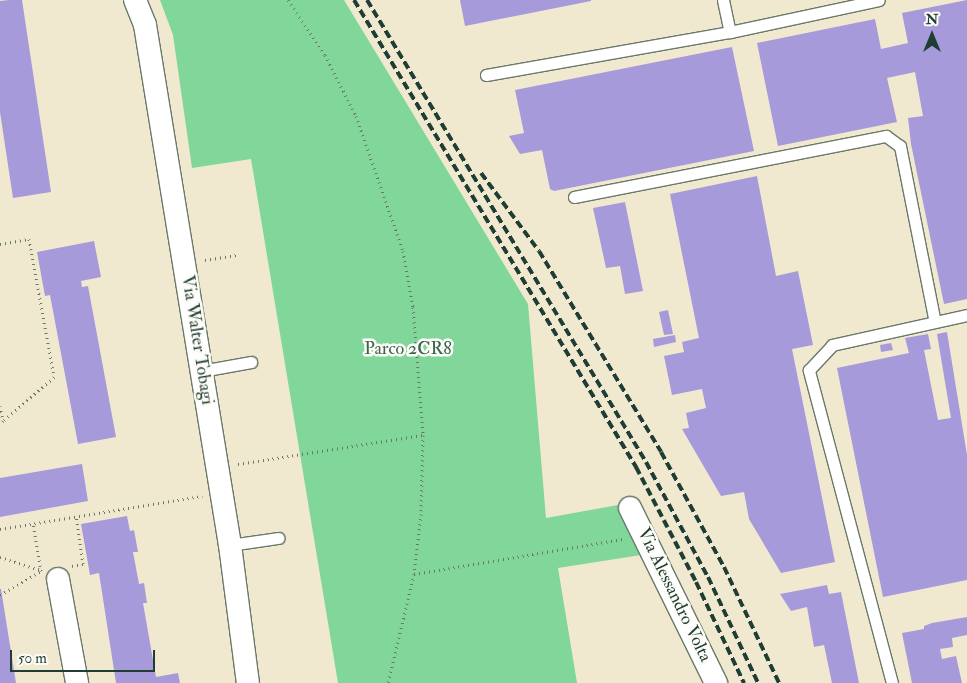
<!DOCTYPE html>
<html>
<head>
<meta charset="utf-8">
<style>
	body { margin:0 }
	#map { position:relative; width:967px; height:683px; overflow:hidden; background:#f0e9cf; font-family:"IM FELL Double Pica",serif }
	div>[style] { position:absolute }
	.green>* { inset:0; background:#81d699 }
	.building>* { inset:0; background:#a79ada }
	.path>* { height:3px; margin-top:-1.5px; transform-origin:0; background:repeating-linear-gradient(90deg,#68796a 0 1px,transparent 0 5px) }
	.roads { filter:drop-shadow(1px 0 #68796a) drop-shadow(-1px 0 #68796a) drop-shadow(0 1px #68796a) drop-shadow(0 -1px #68796a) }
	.service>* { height:11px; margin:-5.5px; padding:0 5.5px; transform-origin:5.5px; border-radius:5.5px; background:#fff }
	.minor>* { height:22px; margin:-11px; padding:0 11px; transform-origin:11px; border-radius:11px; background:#fff }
	.rail>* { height:4px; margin-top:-2px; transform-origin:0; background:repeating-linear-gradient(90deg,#1f3d34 0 8px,transparent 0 12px) }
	span { translate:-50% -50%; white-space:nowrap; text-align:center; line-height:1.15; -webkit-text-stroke:5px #fdfcf7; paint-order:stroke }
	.street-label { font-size:18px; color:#1f3d34 }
	.park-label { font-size:18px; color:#38634d }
	.north { position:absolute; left:907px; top:10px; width:50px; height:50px; -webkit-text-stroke:4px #fdfcf7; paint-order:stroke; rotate:0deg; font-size:14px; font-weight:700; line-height:20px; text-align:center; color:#1f3d34 }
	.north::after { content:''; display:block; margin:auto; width:18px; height:22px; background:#1f3d34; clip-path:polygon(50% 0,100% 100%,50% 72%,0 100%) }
	.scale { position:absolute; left:10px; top:650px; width:145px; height:22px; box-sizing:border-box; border:2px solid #1f3d34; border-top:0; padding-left:6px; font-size:15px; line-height:18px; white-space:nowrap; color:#1f3d34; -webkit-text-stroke:4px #fdfcf7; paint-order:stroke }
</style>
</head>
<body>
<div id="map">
	<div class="green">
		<i style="clip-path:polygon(160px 0,344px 0,528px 304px,546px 518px,618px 505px,641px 555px,558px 568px,577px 683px,338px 683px,251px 159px,192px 168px,173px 35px)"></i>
	</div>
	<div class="building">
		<i style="clip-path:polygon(9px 0,22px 0,51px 192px,13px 198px,0 112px,0 1px)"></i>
		<i style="clip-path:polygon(460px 0,591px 0,591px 1px,465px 26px)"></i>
		<i style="clip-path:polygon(967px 0,967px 299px,944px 304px,911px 144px,908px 118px,923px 116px,915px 72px,887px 78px,897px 122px,778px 146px,757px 43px,875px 19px,881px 49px,908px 43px,902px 13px)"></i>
		<i style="clip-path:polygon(732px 47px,754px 151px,554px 191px,550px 189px,542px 150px,520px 154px,509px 136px,524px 133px,515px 90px)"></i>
		<i style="clip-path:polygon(757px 176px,776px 276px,798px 271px,813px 345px,792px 349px,835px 562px,781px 573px,749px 519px,744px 492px,721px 496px,682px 429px,689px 428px,686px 413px,706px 408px,702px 389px,672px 395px,664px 356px,684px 352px,682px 342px,699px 338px,670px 194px)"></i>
		<i style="clip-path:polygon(625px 202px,643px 291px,625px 294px,620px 266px,606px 268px,593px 208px)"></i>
		<i style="clip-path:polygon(94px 241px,101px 277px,81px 281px,82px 287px,88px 286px,116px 437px,78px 444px,50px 295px,45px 296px,37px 252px)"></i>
		<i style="clip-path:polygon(668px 310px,673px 334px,664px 335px,659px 312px)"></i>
		<i style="clip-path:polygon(947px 332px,967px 455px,967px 580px,883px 597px,837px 368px,909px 353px,905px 338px,928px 334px,931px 349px,924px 350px,938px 420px,951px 418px,937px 334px)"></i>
		<i style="clip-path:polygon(675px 335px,676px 342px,654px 347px,653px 339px)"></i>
		<i style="clip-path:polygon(891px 343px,893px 350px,881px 352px,880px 345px)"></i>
		<i style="clip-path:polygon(82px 464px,88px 501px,0 517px,0 478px)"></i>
		<i style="clip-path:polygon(127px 516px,130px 531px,134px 530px,138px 552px,133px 552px,139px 584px,144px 583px,147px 603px,143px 603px,156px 677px,178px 673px,180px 683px,116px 683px,99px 573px,90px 575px,81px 524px)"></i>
		<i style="clip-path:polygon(827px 585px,829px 594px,841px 592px,859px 683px,832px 683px,824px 645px,814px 647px,807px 607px,791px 611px,780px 594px)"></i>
		<i style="clip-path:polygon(0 589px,1px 589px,16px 683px,0 683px)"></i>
		<i style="clip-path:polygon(967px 617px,967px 635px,952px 638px,953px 647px,940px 649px,942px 659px,956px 656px,962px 683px,912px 683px,902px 633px,924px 629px,924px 626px,932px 623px)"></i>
	</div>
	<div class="path">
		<i style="left:288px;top:0;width:66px;rotate:56.1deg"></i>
		<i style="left:325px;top:55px;width:68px;rotate:63.1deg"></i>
		<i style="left:356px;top:116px;width:143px;rotate:70.8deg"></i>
		<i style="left:403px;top:251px;width:57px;rotate:79.9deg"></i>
		<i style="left:413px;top:307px;width:128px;rotate:85.5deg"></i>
		<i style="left:423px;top:435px;width:79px;rotate:91.5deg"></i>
		<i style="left:421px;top:514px;width:60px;rotate:96.7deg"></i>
		<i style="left:414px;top:574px;width:112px;rotate:103.4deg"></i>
		<i style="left:0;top:244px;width:29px;rotate:-10deg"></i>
		<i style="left:29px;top:239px;width:140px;rotate:79.7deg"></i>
		<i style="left:54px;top:377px;width:67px;rotate:139.2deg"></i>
		<i style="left:205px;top:260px;width:32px;rotate:-9deg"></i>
		<i style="left:0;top:406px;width:15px;rotate:79deg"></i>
		<i style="left:3px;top:421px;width:4px;rotate:135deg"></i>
		<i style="left:238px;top:464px;width:187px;rotate:-8.9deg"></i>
		<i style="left:0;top:529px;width:205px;rotate:-9.3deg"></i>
		<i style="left:0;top:557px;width:42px;rotate:18deg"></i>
		<i style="left:72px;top:566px;width:11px;rotate:-10deg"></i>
		<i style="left:83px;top:564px;width:49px;rotate:-98.1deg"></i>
		<i style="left:414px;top:574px;width:212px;rotate:-9.5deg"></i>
		<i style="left:0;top:595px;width:48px;rotate:-30.3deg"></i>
		<i style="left:41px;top:571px;width:49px;rotate:-99.5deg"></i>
	</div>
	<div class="roads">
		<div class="service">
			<i style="left:723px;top:0;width:33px;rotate:78deg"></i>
			<i style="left:486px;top:75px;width:248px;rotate:-10deg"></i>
			<i style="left:730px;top:32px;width:152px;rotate:-12.1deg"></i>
			<i style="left:574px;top:197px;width:318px;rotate:-11.1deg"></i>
			<i style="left:886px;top:136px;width:17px;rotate:36deg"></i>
			<i style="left:900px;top:146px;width:179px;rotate:78.8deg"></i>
			<i style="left:201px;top:371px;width:51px;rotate:-10.2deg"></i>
			<i style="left:230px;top:545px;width:49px;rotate:-8.3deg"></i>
			<i style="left:892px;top:683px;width:324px;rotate:-104.9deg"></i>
			<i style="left:809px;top:370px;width:34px;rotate:-47deg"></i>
			<i style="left:832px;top:345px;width:138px;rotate:-12.5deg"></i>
		</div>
		<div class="minor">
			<i style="left:135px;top:0;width:27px;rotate:68deg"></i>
			<i style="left:145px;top:25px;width:527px;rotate:80.72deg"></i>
			<i style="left:230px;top:545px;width:139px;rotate:82.6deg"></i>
			<i style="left:630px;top:508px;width:195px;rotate:63.8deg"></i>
			<i style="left:58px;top:579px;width:106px;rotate:79.6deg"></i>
		</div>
	</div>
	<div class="rail">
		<i style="left:354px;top:0;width:546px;rotate:58.87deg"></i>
		<i style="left:636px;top:467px;width:130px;rotate:62.4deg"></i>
		<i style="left:696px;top:582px;width:112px;rotate:64.6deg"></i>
		<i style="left:367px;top:0;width:540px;rotate:58.87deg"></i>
		<i style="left:646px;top:462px;width:131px;rotate:61.7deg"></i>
		<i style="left:708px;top:577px;width:117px;rotate:64.7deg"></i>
		<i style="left:481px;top:173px;width:97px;rotate:53.4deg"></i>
		<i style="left:539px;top:251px;width:235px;rotate:58.7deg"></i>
		<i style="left:661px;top:452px;width:131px;rotate:61.3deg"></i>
		<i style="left:724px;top:567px;width:128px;rotate:64.6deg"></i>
	</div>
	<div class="street-label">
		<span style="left:197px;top:340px;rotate:81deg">Via Walter Tobagi</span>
		<span style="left:674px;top:595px;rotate:64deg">Via Alessandro Volta</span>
	</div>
	<div class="park-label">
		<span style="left:408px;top:349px">Parco 2CR8</span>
	</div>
	<div class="north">N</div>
	<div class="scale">50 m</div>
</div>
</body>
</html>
